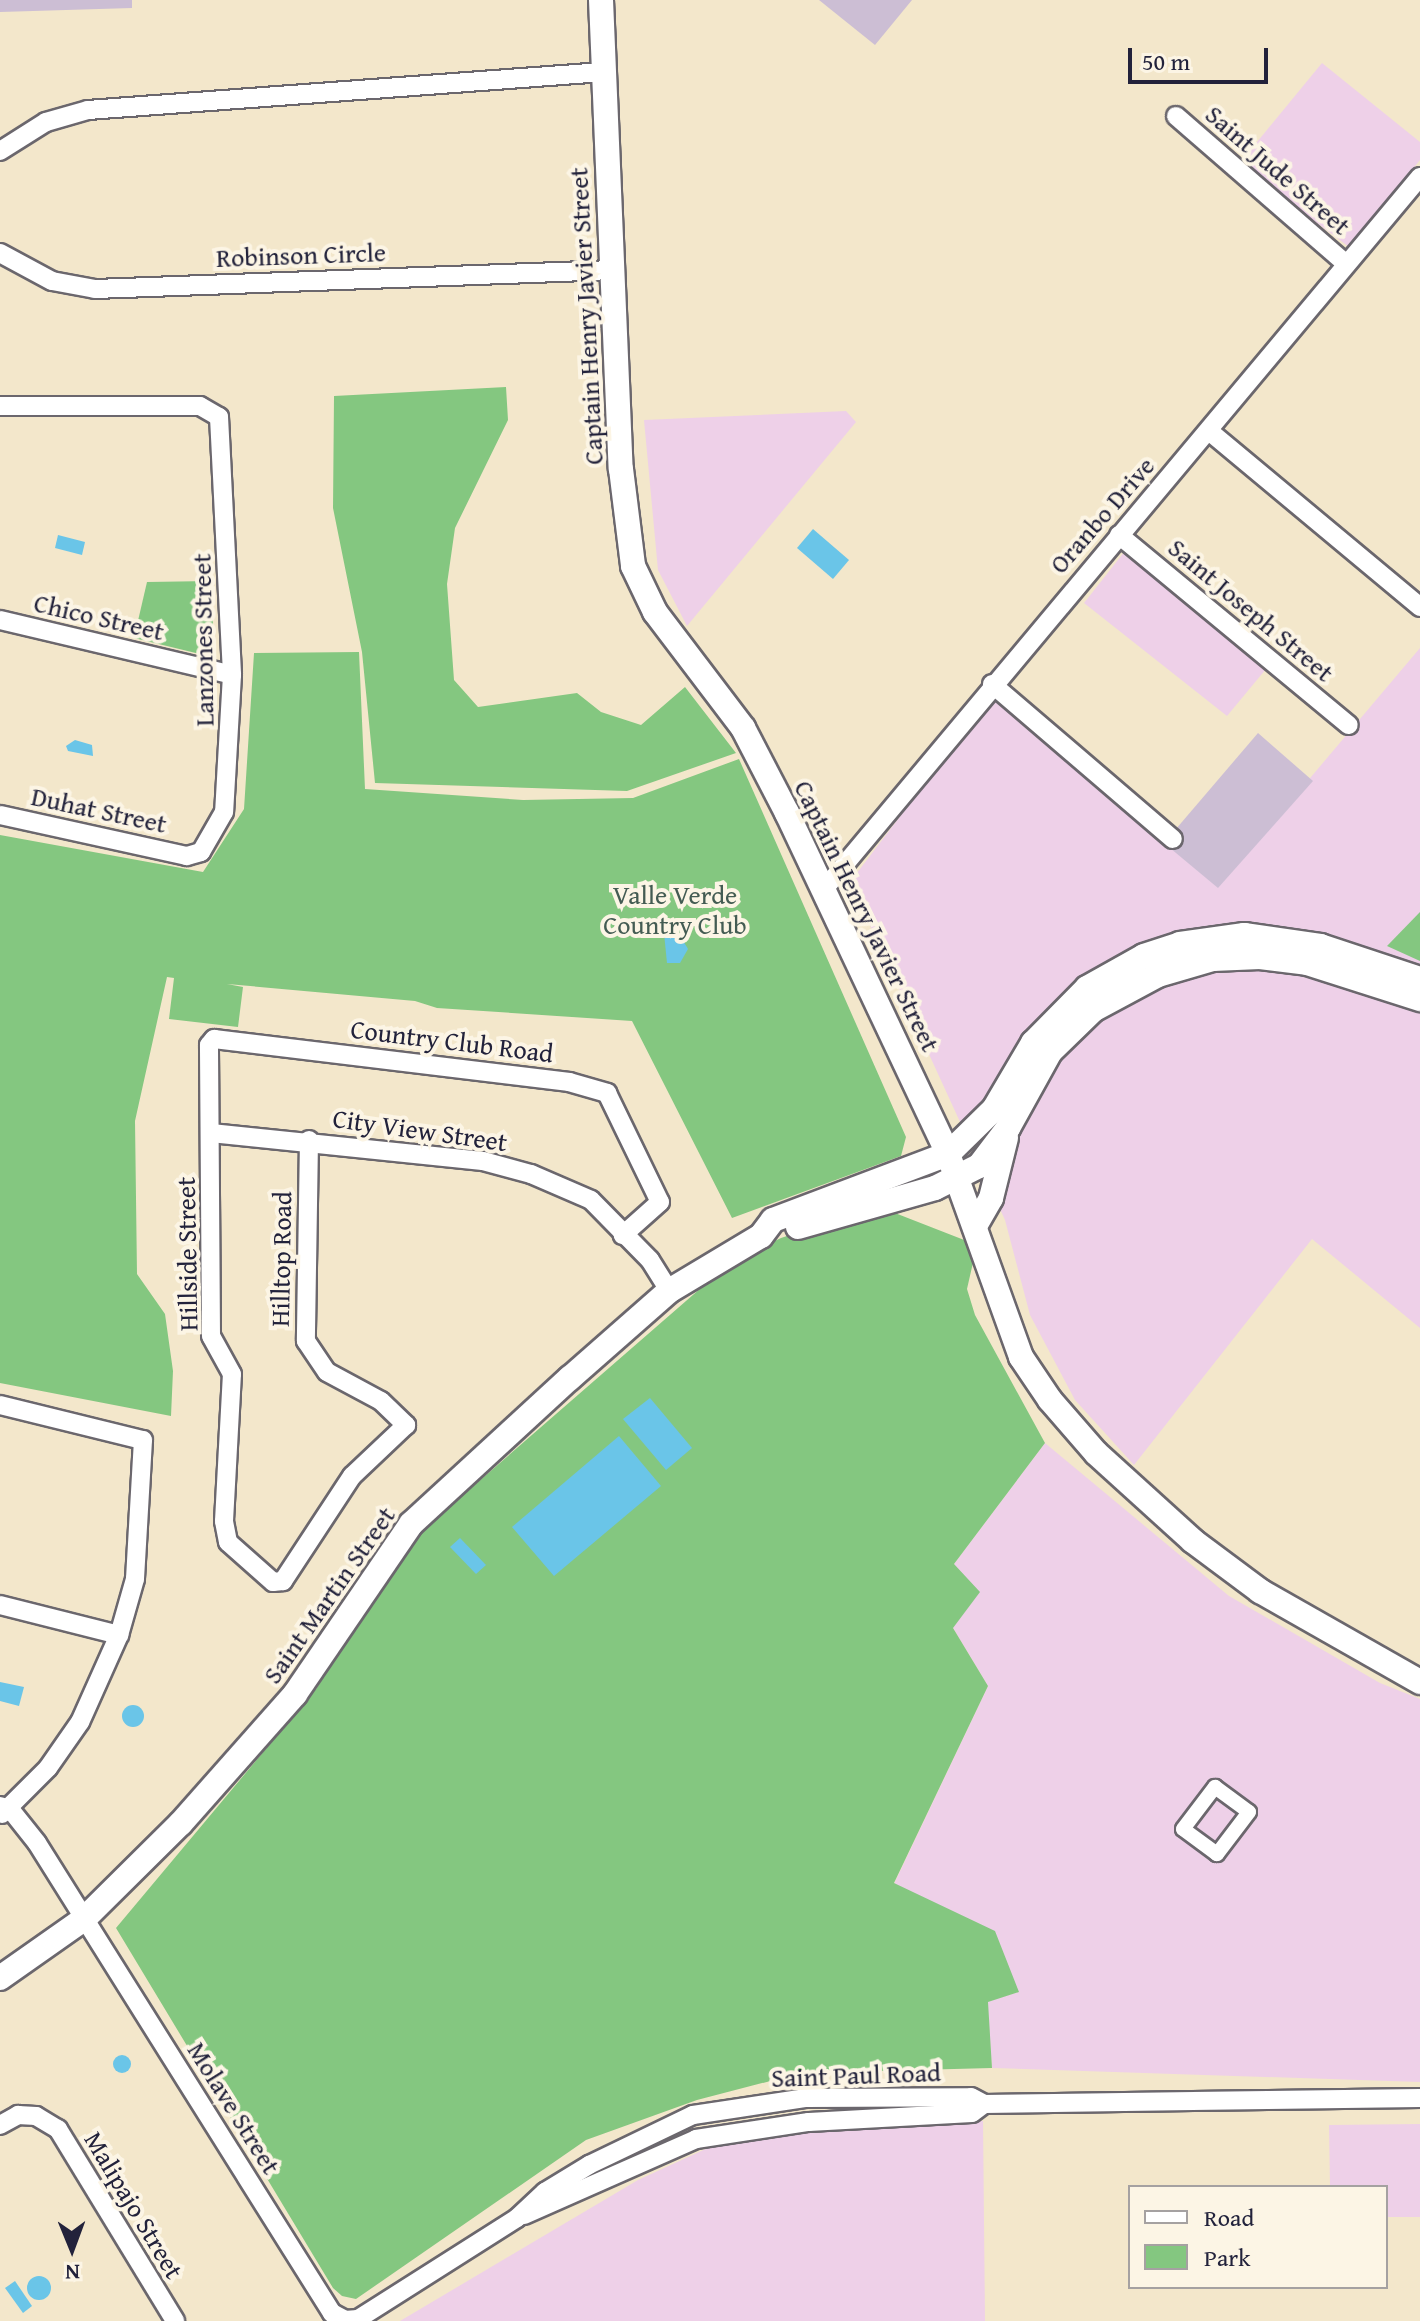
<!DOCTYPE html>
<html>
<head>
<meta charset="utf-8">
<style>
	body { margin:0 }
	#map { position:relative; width:1420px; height:2321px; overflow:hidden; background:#f3e7cb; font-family:"Gentium Book Plus",serif }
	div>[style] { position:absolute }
	.built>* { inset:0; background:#eed0e8 }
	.industrial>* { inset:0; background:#ccbed4 }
	.green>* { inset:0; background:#84c780 }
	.water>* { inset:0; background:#6ac5e8 }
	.round { border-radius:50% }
	.roads { filter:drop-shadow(2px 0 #6b676d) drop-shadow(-2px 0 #6b676d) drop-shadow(0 2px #6b676d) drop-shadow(0 -2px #6b676d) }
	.pedestrian>* { height:14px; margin:-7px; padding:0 7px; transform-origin:7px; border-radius:7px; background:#fff }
	.minor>* { height:18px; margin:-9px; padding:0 9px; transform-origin:9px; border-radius:9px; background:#fff }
	.tertiary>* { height:24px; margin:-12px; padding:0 12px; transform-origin:12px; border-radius:12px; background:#fff }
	span { translate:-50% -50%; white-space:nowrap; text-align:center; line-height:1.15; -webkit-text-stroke:8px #fcf5e5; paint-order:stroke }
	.street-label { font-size:26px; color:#22223b }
	.park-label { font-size:26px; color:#445c53 }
	.legend { position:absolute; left:1128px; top:2185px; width:260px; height:104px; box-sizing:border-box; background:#fcf5e5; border:2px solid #a5a1a1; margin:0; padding:10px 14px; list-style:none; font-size:24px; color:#22223b }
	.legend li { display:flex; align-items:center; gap:16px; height:40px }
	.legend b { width:40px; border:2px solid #a5a1a1 }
	.north { position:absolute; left:32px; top:2209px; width:80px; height:80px; -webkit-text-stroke:6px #fcf5e5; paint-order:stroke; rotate:179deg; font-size:22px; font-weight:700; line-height:32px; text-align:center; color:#22223b }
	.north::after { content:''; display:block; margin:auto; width:28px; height:36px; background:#22223b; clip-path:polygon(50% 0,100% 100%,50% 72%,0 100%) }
	.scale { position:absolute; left:1128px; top:48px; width:140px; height:36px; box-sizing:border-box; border:4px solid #22223b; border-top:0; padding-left:10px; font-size:24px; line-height:28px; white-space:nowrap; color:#22223b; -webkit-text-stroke:6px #fcf5e5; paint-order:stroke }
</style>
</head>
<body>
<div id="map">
	<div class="built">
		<i style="clip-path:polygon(1322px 63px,1420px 142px,1420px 160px,1349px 247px,1239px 164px)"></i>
		<i style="clip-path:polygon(846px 411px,856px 422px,687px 626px,658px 570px,644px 420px)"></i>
		<i style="clip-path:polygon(1125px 551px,1266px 669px,1227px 716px,1084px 603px)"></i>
		<i style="clip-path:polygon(1420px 648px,1420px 1328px,1312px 1239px,1134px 1465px,1075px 1400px,1030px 1315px,1005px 1220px,850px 882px,992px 696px,1218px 887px)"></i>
		<i style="clip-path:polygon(1045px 1443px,1229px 1596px,1380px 1683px,1420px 1699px,1420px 2082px,992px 2068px,987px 2002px,1018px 1992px,894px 1884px,988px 1686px,953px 1628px,954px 1564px)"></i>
		<i style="clip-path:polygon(983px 2121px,985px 2321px,400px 2321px,638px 2180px,710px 2147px,795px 2129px)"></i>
		<i style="clip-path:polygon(1420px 2124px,1420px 2217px,1386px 2217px,1386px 2187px,1330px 2187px,1329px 2125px)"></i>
	</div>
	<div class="industrial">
		<i style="clip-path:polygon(0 0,132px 0,132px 8px,0 12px)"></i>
		<i style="clip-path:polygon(819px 0,912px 0,875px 45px)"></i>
		<i style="clip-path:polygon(1258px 733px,1313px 781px,1218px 888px,1164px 843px)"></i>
	</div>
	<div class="green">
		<i style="clip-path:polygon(506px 387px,508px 420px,455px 528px,447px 584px,454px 680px,478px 707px,577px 693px,601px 712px,641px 725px,685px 687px,736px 753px,627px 791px,375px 783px,362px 652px,333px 508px,334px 396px)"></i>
		<i style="clip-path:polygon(211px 581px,214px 647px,204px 655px,134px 638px,147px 582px)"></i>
		<i style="clip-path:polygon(359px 652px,365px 789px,523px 800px,633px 798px,739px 759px,906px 1137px,901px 1156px,732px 1218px,632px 1021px,437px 1008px,415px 1001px,227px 984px,243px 987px,238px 1027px,169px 1019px,174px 978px,167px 977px,135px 1121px,137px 1274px,165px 1314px,173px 1371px,171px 1416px,0 1383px,0 835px,203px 872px,244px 809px,254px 653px)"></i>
		<i style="clip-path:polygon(1420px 912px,1420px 961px,1387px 946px)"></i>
		<i style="clip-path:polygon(877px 1206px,977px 1245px,967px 1289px,975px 1315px,1045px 1443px,954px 1564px,980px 1592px,953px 1628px,988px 1686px,894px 1883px,995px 1931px,1019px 1992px,988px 2002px,992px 2068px,801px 2073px,697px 2100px,586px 2140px,356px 2299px,342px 2296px,333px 2288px,116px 1928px,316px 1689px,409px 1542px,732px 1261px,781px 1238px)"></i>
	</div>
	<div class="water">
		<i style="clip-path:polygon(813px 529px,849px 560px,833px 579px,797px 548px)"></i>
		<i style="clip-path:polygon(58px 535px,85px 542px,82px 555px,55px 548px)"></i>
		<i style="clip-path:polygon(75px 740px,92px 745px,93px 756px,68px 751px,66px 746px)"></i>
		<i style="clip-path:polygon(678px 932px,688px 949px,680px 963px,667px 963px,664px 933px)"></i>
		<i style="clip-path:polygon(650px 1398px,692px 1448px,666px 1470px,623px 1419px)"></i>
		<i style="clip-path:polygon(619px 1436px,661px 1486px,554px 1576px,512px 1527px)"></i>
		<i style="clip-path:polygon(460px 1538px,486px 1565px,476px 1574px,450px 1547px)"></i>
		<i style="clip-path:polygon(0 1682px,24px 1687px,19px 1706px,0 1701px)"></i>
		<i class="round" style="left:122px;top:1705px;width:22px;height:22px"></i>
		<i class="round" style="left:113px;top:2055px;width:18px;height:18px"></i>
		<i class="round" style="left:27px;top:2276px;width:24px;height:24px"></i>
		<i style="clip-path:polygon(15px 2281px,32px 2306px,23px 2313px,5px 2288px)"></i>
	</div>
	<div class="roads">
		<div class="pedestrian">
			<i style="left:1215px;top:1787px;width:42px;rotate:36.3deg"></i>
			<i style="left:1249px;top:1812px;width:53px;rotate:127.3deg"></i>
			<i style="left:1217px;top:1854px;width:42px;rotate:-143.7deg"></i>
			<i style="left:1183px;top:1829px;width:53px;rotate:-52.7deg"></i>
		</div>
		<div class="minor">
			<i style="left:1176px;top:116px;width:225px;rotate:41deg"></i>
			<i style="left:0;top:151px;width:54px;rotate:-32.2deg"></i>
			<i style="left:46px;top:122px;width:44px;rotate:-15.9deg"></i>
			<i style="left:88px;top:110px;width:516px;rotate:-4.22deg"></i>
			<i style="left:0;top:253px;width:59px;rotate:28.3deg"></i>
			<i style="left:52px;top:281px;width:44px;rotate:10.5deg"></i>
			<i style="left:95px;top:289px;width:518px;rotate:-2.1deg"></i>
			<i style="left:0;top:406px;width:200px"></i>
			<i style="left:200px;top:406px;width:22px;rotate:30deg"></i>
			<i style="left:219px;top:417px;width:258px;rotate:87.1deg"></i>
			<i style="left:232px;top:675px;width:137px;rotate:93.3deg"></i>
			<i style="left:224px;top:812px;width:46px;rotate:119.9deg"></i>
			<i style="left:201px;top:852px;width:15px;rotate:164deg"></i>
			<i style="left:187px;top:856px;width:191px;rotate:-167.6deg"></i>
			<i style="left:1209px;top:431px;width:275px;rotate:39.8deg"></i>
			<i style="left:1119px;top:535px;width:298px;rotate:39.6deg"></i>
			<i style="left:0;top:620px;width:238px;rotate:13.3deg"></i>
			<i style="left:992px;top:684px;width:238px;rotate:40.6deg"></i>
			<i style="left:825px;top:888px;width:927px;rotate:-50.08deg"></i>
			<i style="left:211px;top:1133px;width:273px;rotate:5.9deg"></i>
			<i style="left:483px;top:1161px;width:50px;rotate:15.2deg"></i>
			<i style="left:531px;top:1174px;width:65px;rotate:23.4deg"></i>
			<i style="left:591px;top:1200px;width:84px;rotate:45.5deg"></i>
			<i style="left:650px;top:1260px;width:36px;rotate:58deg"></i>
			<i style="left:309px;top:1140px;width:201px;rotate:90.9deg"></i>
			<i style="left:306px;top:1341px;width:37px;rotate:56deg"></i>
			<i style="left:327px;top:1372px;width:61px;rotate:28.2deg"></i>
			<i style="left:381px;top:1401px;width:35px;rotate:44deg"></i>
			<i style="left:406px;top:1425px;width:74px;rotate:136.6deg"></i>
			<i style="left:352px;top:1476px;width:126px;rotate:123.3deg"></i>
			<i style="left:283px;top:1581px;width:10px;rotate:174deg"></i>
			<i style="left:273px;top:1582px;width:60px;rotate:-138.4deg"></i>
			<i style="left:228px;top:1542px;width:21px;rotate:-101deg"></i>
			<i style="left:224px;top:1521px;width:147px;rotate:-86.9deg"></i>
			<i style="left:232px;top:1374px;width:43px;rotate:-118.9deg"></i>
			<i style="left:211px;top:1336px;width:291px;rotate:-90.4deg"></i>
			<i style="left:209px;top:1045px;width:8px;rotate:-50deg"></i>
			<i style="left:214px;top:1039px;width:358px;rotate:6.9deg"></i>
			<i style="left:569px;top:1082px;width:40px;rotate:16deg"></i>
			<i style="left:607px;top:1093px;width:121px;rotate:64.1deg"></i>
			<i style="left:660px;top:1202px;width:50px;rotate:138.3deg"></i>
			<i style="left:0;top:1405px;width:147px;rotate:13.8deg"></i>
			<i style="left:143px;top:1440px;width:139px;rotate:93.3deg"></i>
			<i style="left:135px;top:1579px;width:58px;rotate:105.9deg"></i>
			<i style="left:119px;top:1635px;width:95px;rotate:114.1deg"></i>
			<i style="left:80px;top:1722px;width:56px;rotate:124.8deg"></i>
			<i style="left:48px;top:1768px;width:65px;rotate:135deg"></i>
			<i style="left:0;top:1605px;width:123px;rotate:14.1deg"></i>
			<i style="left:0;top:1806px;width:10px;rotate:17deg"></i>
			<i style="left:10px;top:1809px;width:43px;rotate:51.5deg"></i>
			<i style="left:37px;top:1843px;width:555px;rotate:57.89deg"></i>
			<i style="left:332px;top:2313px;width:15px;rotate:28deg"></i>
			<i style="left:345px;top:2320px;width:13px;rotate:-4deg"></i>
			<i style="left:358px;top:2319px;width:188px;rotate:-32.4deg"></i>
			<i style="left:517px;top:2218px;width:38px;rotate:-43deg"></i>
			<i style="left:545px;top:2192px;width:52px;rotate:-31.5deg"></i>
			<i style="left:589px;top:2165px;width:115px;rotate:-25.7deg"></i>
			<i style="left:693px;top:2115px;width:113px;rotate:-8.6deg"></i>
			<i style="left:805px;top:2098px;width:166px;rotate:-0.3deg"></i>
			<i style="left:971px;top:2097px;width:15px;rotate:28deg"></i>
			<i style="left:984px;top:2104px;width:436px;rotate:-0.8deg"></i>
			<i style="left:0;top:2125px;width:21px;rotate:-29deg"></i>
			<i style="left:18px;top:2115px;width:18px;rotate:3deg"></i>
			<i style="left:36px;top:2116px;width:26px;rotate:31deg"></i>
			<i style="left:58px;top:2129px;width:225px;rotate:58.6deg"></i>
			<i style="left:524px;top:2215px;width:188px;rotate:-23.8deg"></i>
			<i style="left:696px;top:2139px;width:114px;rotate:-8.6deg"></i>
			<i style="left:809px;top:2122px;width:163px;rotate:-3.2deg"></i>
			<i style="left:972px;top:2113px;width:15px;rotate:-37deg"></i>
		</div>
		<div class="tertiary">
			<i style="left:601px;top:0;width:469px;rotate:87.6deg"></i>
			<i style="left:621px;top:469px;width:98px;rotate:82.9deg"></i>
			<i style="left:633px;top:566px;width:51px;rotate:64.4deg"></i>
			<i style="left:655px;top:612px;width:146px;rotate:52.8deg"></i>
			<i style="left:743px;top:728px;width:96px;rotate:62.6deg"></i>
			<i style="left:787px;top:813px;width:377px;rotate:64.7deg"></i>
			<i style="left:948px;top:1154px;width:216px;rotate:70.2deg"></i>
			<i style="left:1021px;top:1357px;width:52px;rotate:56deg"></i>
			<i style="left:1050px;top:1400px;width:70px;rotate:49deg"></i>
			<i style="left:1096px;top:1453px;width:131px;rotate:42.2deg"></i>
			<i style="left:1193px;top:1541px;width:84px;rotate:36.7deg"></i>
			<i style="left:1260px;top:1591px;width:184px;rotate:29.6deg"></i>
			<i style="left:975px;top:1226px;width:32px;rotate:-60deg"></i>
			<i style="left:991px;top:1198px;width:62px;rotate:-76deg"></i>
			<i style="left:798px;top:1227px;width:142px;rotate:-15.9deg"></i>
			<i style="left:935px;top:1188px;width:49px;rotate:-26.6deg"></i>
			<i style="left:979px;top:1166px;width:48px;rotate:-52.7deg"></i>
			<i style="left:1008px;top:1128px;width:87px;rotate:-61.1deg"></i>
			<i style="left:1050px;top:1052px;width:60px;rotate:-44.3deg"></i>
			<i style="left:1093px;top:1010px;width:74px;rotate:-28.3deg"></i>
			<i style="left:1158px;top:975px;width:57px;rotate:-16.2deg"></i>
			<i style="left:1213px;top:959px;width:47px;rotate:-2.4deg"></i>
			<i style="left:1260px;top:957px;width:47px;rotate:7.3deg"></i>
			<i style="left:1307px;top:963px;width:119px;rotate:17.7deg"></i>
			<i style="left:0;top:1978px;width:103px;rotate:-35.1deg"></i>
			<i style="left:84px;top:1919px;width:136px;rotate:-44.7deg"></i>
			<i style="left:181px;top:1823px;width:172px;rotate:-48.5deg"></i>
			<i style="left:295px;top:1694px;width:206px;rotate:-55.7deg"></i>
			<i style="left:411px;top:1524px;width:216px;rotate:-42.6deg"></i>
			<i style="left:570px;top:1378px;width:132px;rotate:-41.3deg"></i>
			<i style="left:669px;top:1291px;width:107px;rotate:-30.9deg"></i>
			<i style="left:761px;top:1236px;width:20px;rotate:-53deg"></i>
			<i style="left:773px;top:1220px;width:187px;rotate:-20.7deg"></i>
			<i style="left:948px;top:1154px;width:64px;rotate:-44.4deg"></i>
			<i style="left:994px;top:1109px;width:77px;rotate:-59.4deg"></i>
			<i style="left:1033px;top:1043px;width:77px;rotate:-45.5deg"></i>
			<i style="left:1087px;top:988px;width:65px;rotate:-29.3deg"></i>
			<i style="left:1144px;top:956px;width:38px;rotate:-18deg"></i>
			<i style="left:1180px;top:944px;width:65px;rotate:-8deg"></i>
			<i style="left:1244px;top:935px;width:77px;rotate:8.2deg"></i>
			<i style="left:1320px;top:946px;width:105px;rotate:18.3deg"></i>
		</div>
	</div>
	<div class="street-label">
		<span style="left:1278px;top:170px;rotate:41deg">Saint Jude Street</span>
		<span style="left:301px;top:255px;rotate:-2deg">Robinson Circle</span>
		<span style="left:586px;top:316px;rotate:-93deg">Captain Henry Javier Street</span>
		<span style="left:1102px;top:515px;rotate:-49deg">Oranbo Drive</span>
		<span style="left:1251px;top:610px;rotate:40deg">Saint Joseph Street</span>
		<span style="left:99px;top:617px;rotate:13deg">Chico Street</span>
		<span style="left:203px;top:640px;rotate:-91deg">Lanzones Street</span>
		<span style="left:99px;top:810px;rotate:12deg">Duhat Street</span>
		<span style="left:867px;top:916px;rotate:64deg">Captain Henry Javier Street</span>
		<span style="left:452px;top:1041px;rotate:7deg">Country Club Road</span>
		<span style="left:420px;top:1130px;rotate:8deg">City View Street</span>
		<span style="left:187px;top:1254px;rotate:-91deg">Hillside Street</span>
		<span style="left:281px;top:1259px;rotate:-89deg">Hilltop Road</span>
		<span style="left:329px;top:1595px;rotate:-55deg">Saint Martin Street</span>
		<span style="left:856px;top:2075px;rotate:-2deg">Saint Paul Road</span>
		<span style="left:234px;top:2108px;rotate:58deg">Molave Street</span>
		<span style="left:134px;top:2205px;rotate:59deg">Malipajo Street</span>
	</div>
	<div class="park-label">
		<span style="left:675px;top:910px">Valle Verde<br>Country Club</span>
	</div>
	<ul class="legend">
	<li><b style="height:10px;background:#fff"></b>Road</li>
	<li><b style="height:22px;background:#84c780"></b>Park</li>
	</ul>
	<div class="north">N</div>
	<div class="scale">50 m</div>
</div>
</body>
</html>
